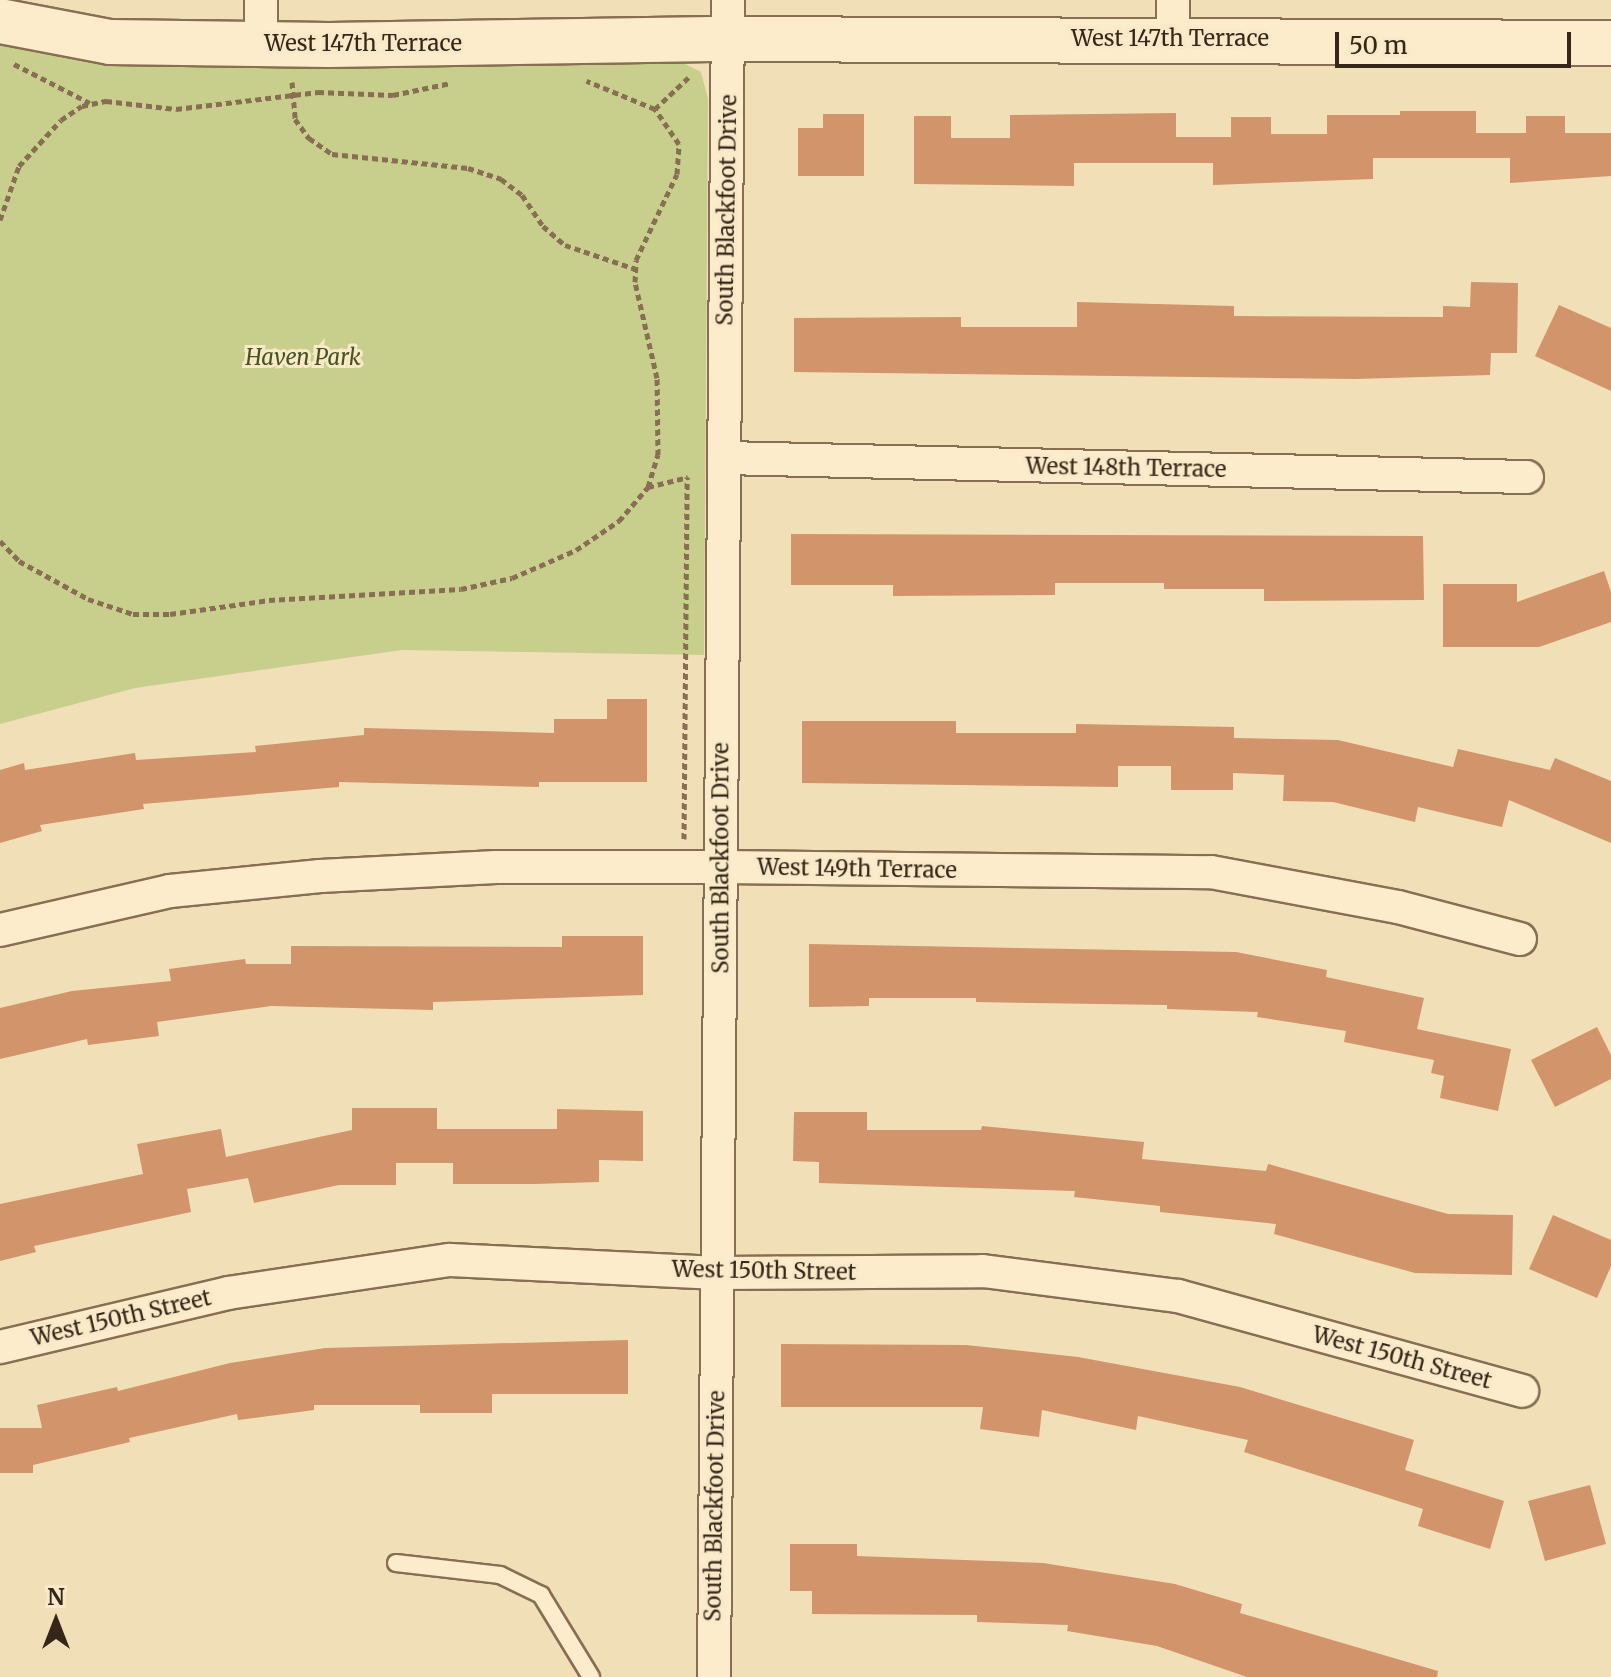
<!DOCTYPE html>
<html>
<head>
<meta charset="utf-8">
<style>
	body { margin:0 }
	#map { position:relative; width:1611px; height:1677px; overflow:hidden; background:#f1dfb8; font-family:Merriweather,serif }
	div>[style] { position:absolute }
	.green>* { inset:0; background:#c8cf8c }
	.building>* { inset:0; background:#d2946b }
	.path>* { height:5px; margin-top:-2.5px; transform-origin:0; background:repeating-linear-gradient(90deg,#886e52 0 6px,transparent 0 10px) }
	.roads { filter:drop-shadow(2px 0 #886e52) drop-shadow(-2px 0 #886e52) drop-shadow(0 2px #886e52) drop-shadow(0 -2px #886e52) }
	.lane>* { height:16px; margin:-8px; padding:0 8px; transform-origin:8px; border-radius:8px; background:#fceccb }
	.street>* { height:32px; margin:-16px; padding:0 16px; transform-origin:16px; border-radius:16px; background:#fceccb }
	.secondary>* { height:44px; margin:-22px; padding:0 22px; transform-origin:22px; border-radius:22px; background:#fceccb }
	span { translate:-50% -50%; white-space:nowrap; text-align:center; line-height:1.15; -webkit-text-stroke:6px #f8e9c8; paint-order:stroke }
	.street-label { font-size:22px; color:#352619 }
	.park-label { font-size:22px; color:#46531e; font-style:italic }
	.north { position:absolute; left:16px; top:1581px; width:80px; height:80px; -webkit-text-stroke:6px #f8e9c8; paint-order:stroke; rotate:0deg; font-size:22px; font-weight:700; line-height:32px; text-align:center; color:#352619 }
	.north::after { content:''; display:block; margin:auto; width:28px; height:36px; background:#352619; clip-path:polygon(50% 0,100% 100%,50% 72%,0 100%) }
	.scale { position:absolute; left:1335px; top:32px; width:236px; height:36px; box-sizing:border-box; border:4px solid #352619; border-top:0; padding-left:10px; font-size:24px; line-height:28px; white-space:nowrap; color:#352619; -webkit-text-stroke:6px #f8e9c8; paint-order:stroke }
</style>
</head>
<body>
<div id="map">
	<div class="green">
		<i style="clip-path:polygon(0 39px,675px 59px,701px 72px,708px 99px,704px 655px,402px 650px,135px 688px,0 724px)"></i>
	</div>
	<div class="building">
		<i style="clip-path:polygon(1400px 111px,1476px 111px,1476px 133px,1526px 133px,1526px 116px,1565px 116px,1565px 133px,1611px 133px,1611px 176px,1510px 183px,1510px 158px,1373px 158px,1373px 179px,1213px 185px,1213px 163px,1074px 163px,1074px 186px,914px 184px,914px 116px,951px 116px,951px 138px,1010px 138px,1010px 115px,1176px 113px,1176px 137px,1231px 137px,1231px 117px,1271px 117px,1271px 134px,1327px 134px,1327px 115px,1400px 115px)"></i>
		<i style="clip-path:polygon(823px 114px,864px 114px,864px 176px,798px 176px,798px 128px,823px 128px)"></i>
		<i style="clip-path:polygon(1471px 282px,1518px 283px,1517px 353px,1491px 353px,1490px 375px,1355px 379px,794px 372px,794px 318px,961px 317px,961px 327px,1077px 327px,1077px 302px,1234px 306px,1234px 316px,1443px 317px,1443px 306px,1470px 307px)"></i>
		<i style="clip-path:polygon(1559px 305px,1611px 328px,1611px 391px,1535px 356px)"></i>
		<i style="clip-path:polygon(791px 534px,1423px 536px,1424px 600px,1264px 601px,1264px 589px,1164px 589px,1164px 583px,1055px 583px,1055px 595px,893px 596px,893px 585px,791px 585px)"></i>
		<i style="clip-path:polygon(1604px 571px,1611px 592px,1611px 622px,1539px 647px,1443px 647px,1443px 584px,1517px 584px,1517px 602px)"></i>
		<i style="clip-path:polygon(607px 699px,647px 699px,647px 782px,539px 782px,539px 787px,339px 782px,339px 787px,143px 804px,144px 809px,40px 825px,42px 831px,0 843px,0 770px,24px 763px,25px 770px,135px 753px,136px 760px,256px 752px,255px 746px,364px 735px,364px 728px,554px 733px,554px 719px,607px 719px)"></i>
		<i style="clip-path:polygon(802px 721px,956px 721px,956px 733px,1076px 733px,1076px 724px,1234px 727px,1234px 738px,1338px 740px,1453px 767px,1458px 749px,1550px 770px,1555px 758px,1611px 781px,1611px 843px,1509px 800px,1502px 827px,1418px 807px,1415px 822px,1333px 802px,1283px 801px,1284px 775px,1233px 773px,1233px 790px,1171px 790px,1171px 766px,1118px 766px,1118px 787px,802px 783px)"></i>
		<i style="clip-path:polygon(562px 936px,643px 936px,643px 995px,433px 1002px,433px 1010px,271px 1006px,157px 1022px,159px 1036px,88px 1045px,87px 1039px,0 1059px,0 1008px,72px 991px,171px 981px,169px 969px,245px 959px,246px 964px,291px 964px,291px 946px,562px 947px)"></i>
		<i style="clip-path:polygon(809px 944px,1236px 952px,1327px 970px,1326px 977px,1424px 998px,1417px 1029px,1511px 1049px,1498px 1111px,1440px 1098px,1444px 1076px,1431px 1073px,1434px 1060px,1344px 1042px,1346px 1031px,1257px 1017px,1258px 1012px,1167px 1009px,1167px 1005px,976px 1002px,976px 998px,869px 998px,869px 1006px,809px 1007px)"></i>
		<i style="clip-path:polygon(1597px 1027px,1611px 1055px,1611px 1079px,1555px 1107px,1531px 1060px)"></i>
		<i style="clip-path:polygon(352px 1108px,437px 1108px,437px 1129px,557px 1129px,557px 1109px,643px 1111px,643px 1161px,599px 1160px,599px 1182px,534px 1184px,453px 1184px,453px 1163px,396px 1163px,396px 1185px,339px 1185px,254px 1203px,248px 1178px,187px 1189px,191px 1212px,34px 1246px,36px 1252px,0 1261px,0 1204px,143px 1174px,137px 1144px,221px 1129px,226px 1157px,352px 1130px)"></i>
		<i style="clip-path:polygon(794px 1112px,867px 1112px,867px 1130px,981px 1130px,982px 1126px,1144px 1142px,1142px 1159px,1266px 1171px,1268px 1164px,1448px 1214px,1513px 1215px,1512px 1275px,1415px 1273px,1274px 1234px,1276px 1224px,1160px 1212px,1160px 1206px,1074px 1197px,1075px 1191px,819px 1183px,819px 1162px,793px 1161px)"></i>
		<i style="clip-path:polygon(1553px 1215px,1611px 1240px,1611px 1266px,1597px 1298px,1529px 1269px)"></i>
		<i style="clip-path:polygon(628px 1340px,628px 1394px,492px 1394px,492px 1413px,420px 1413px,420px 1405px,314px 1405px,314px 1410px,238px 1420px,237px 1414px,129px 1438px,130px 1442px,33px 1465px,33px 1473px,0 1473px,0 1428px,42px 1428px,37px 1405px,117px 1387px,118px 1391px,230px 1363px,325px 1348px)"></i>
		<i style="clip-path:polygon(781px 1344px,966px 1345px,1078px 1357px,1240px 1387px,1414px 1440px,1405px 1470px,1504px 1501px,1490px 1549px,1418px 1526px,1423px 1509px,1244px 1452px,1248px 1440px,1138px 1416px,1136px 1430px,1042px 1410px,1039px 1437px,980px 1429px,983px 1407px,781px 1407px)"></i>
		<i style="clip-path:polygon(1590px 1485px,1606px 1544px,1545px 1561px,1528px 1501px)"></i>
		<i style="clip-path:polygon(790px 1544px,857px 1544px,857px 1556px,1043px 1563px,1175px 1584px,1242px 1604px,1240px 1613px,1438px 1671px,1437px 1677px,1247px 1677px,1157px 1646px,1067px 1631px,1068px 1625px,977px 1622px,977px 1615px,812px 1614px,812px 1591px,790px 1591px)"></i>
	</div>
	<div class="path">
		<i style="left:14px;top:64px;width:85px;rotate:27.2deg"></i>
		<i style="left:292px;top:82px;width:37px;rotate:85deg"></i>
		<i style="left:295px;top:119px;width:24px;rotate:54deg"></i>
		<i style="left:309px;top:138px;width:28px;rotate:35deg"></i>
		<i style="left:332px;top:154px;width:137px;rotate:5.9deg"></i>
		<i style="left:468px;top:168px;width:35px;rotate:18deg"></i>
		<i style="left:501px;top:179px;width:26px;rotate:37deg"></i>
		<i style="left:522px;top:195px;width:37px;rotate:56deg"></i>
		<i style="left:543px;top:226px;width:29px;rotate:41deg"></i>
		<i style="left:565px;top:245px;width:75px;rotate:18.7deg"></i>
		<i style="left:655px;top:109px;width:47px;rotate:-43.3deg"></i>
		<i style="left:0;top:220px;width:57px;rotate:-70.6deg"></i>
		<i style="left:19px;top:166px;width:62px;rotate:-47.6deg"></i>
		<i style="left:61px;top:120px;width:25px;rotate:-34deg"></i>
		<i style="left:82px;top:106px;width:25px;rotate:-12deg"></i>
		<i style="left:106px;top:101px;width:70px;rotate:6.5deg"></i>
		<i style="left:176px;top:109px;width:143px;rotate:-6.8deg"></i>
		<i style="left:318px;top:92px;width:75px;rotate:2.3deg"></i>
		<i style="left:393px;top:95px;width:59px;rotate:-11.7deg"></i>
		<i style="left:648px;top:487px;width:41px;rotate:-14deg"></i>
		<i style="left:0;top:541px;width:28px;rotate:46deg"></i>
		<i style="left:19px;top:561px;width:79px;rotate:28.8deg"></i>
		<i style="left:88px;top:599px;width:47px;rotate:18.4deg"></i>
		<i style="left:133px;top:614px;width:37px"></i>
		<i style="left:170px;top:614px;width:100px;rotate:-8deg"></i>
		<i style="left:269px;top:600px;width:192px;rotate:-3.3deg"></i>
		<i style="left:461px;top:589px;width:52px;rotate:-12.2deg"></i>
		<i style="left:512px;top:578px;width:70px;rotate:-23.6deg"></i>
		<i style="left:576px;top:550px;width:52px;rotate:-34deg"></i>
		<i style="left:619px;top:521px;width:45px;rotate:-49.5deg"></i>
		<i style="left:648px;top:487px;width:34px;rotate:-73deg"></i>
		<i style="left:658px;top:455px;width:77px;rotate:-90.7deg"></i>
		<i style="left:657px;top:378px;width:98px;rotate:-102.9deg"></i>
		<i style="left:635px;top:282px;width:22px;rotate:-87deg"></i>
		<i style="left:636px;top:260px;width:95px;rotate:-64.5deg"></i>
		<i style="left:677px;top:174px;width:30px;rotate:-86deg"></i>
		<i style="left:679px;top:144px;width:42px;rotate:-124.4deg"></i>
		<i style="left:655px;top:109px;width:74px;rotate:-157.6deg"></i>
		<i style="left:684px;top:839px;width:362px;rotate:-89.5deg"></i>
	</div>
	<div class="roads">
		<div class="lane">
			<i style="left:396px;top:1563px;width:105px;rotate:6.6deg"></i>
			<i style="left:500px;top:1575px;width:46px;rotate:26deg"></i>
			<i style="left:541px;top:1595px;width:96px;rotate:58.6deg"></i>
		</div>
		<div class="street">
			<i style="left:261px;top:0;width:44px;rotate:90deg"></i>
			<i style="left:1173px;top:39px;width:39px;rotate:-90deg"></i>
			<i style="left:725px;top:458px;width:802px;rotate:1.36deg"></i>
			<i style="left:0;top:930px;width:174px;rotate:-12.9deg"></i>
			<i style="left:170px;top:891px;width:151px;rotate:-5.7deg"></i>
			<i style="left:320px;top:876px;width:176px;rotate:-2.9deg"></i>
			<i style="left:496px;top:867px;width:225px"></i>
			<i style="left:721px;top:867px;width:490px;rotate:0.6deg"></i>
			<i style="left:1211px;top:872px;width:190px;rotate:10.6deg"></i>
			<i style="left:1398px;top:907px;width:126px;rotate:14.7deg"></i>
			<i style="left:0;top:1347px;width:234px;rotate:-13.3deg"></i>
			<i style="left:228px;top:1293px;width:224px;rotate:-8.5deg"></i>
			<i style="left:450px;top:1260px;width:268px;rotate:2.8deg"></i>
			<i style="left:718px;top:1273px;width:265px;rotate:-0.4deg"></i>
			<i style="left:983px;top:1271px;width:197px;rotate:7.3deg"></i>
			<i style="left:1178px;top:1296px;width:357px;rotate:15.4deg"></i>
			<i style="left:714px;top:1677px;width:1677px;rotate:-89.52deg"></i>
		</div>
		<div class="secondary">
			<i style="left:0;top:21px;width:112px;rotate:10.8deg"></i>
			<i style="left:110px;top:42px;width:219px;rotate:0.8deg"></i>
			<i style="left:329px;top:45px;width:400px;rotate:-0.9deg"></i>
			<i style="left:729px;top:39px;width:882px;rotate:0.26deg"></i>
		</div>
	</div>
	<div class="street-label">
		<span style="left:1170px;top:39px">West 147th Terrace</span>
		<span style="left:363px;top:44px">West 147th Terrace</span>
		<span style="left:727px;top:210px;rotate:-89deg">South Blackfoot Drive</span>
		<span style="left:1126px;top:468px;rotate:1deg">West 148th Terrace</span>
		<span style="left:721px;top:858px;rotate:-90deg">South Blackfoot Drive</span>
		<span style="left:857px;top:869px;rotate:1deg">West 149th Terrace</span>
		<span style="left:764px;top:1271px;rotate:1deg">West 150th Street</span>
		<span style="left:121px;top:1318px;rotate:-13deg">West 150th Street</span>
		<span style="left:1402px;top:1358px;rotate:15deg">West 150th Street</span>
		<span style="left:715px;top:1506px;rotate:-89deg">South Blackfoot Drive</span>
	</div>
	<div class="park-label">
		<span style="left:303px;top:358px">Haven Park</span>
	</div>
	<div class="north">N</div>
	<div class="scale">50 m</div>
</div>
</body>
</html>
